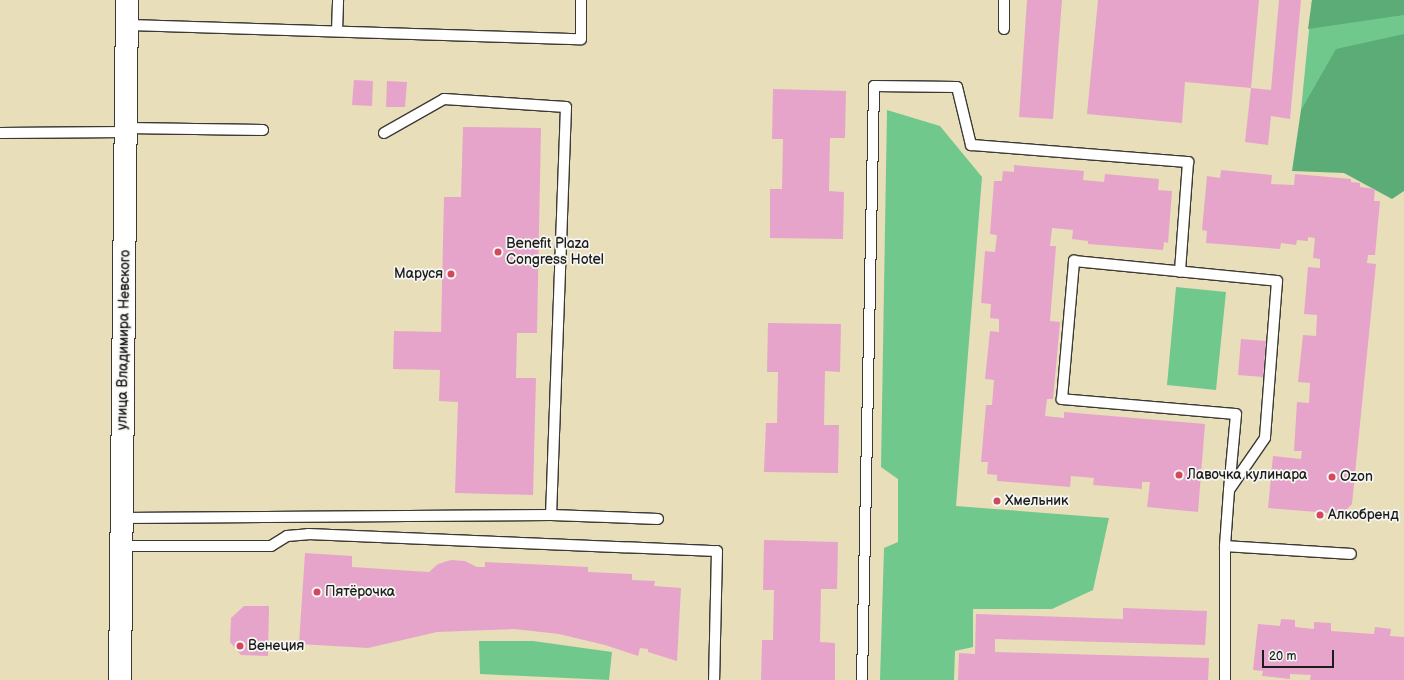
<!DOCTYPE html>
<html>
<head>
<meta charset="utf-8">
<style>
	body { margin:0 }
	#map { position:relative; width:1404px; height:680px; overflow:hidden; background:#e8deba; font-family:"Balsamiq Sans",sans-serif }
	div>[style] { position:absolute }
	.green>* { inset:0; background:#71c88d }
	.forest>* { inset:0; background:#5cac78 }
	.building>* { inset:0; background:#e6a4cb }
	.roads { filter:drop-shadow(1px 0 #3b3934) drop-shadow(-1px 0 #3b3934) drop-shadow(0 1px #3b3934) drop-shadow(0 -1px #3b3934) }
	.service>* { height:10px; margin:-5px; padding:0 5px; transform-origin:5px; border-radius:5px; background:#fff }
	.tertiary>* { height:22px; margin:-11px; padding:0 11px; transform-origin:11px; border-radius:11px; background:#fff }
	.dots>* { width:11px; height:11px; translate:-50% -50%; box-sizing:border-box; border:2px solid #f6f6f2; border-radius:50% }
	span { translate:-50% -50%; white-space:nowrap; text-align:center; line-height:1.15; -webkit-text-stroke:3.5px #f6f6f2; paint-order:stroke }
	.poi-label { font-size:14px; color:#1c1c1c }
	.left { translate:0 -50%; text-align:left }
	.right { translate:-100% -50%; text-align:right }
	.street-label { font-size:14px; color:#1c1c1c }
	.scale { position:absolute; left:1262px; top:650px; width:72px; height:18px; box-sizing:border-box; border:2px solid #1c1c1c; border-top:0; padding-left:5px; font-size:12px; line-height:14px; white-space:nowrap; color:#1c1c1c; -webkit-text-stroke:3px #f6f6f2; paint-order:stroke }
</style>
</head>
<body>
<div id="map">
	<div class="green">
		<i style="clip-path:polygon(1312px 0,1404px 0,1404px 166px,1301px 110px)"></i>
		<i style="clip-path:polygon(887px 110px,940px 126px,982px 177px,956px 506px,1109px 518px,1093px 590px,1052px 609px,973px 609px,973px 647px,955px 651px,954px 680px,880px 680px,884px 548px,898px 542px,898px 479px,881px 467px)"></i>
		<i style="clip-path:polygon(1176px 287px,1226px 292px,1216px 390px,1167px 385px)"></i>
		<i style="clip-path:polygon(479px 641px,533px 641px,612px 652px,609px 680px,480px 674px)"></i>
	</div>
	<div class="forest">
		<i style="clip-path:polygon(1312px 0,1404px 0,1404px 15px,1308px 29px)"></i>
		<i style="clip-path:polygon(1404px 34px,1404px 191px,1392px 199px,1344px 173px,1292px 171px,1301px 110px,1336px 49px)"></i>
	</div>
	<div class="building">
		<i style="clip-path:polygon(1027px 0,1062px 0,1053px 119px,1019px 117px)"></i>
		<i style="clip-path:polygon(1098px 0,1259px 0,1251px 88px,1185px 82px,1182px 123px,1087px 114px)"></i>
		<i style="clip-path:polygon(1279px 0,1301px 0,1290px 119px,1271px 116px,1268px 145px,1245px 142px,1251px 88px,1271px 90px)"></i>
		<i style="clip-path:polygon(354px 80px,373px 81px,372px 106px,352px 105px)"></i>
		<i style="clip-path:polygon(387px 81px,407px 82px,405px 107px,386px 107px)"></i>
		<i style="clip-path:polygon(773px 89px,846px 91px,845px 138px,830px 138px,829px 191px,844px 192px,843px 239px,770px 238px,770px 189px,782px 189px,783px 139px,772px 139px)"></i>
		<i style="clip-path:polygon(463px 127px,541px 128px,537px 333px,517px 333px,516px 378px,536px 378px,533px 495px,455px 493px,458px 402px,439px 401px,440px 370px,393px 369px,394px 331px,441px 332px,444px 197px,461px 197px)"></i>
		<i style="clip-path:polygon(1014px 165px,1084px 171px,1083px 180px,1104px 182px,1105px 174px,1159px 179px,1158px 190px,1172px 191px,1168px 243px,1164px 242px,1163px 250px,1088px 244px,1088px 241px,1072px 239px,1073px 230px,1052px 228px,1050px 246px,1056px 246px,1050px 321px,1060px 322px,1053px 399px,1047px 399px,1045px 416px,1064px 418px,1064px 412px,1205px 424px,1198px 512px,1147px 507px,1150px 482px,1142px 482px,1142px 489px,1093px 485px,1094px 478px,1071px 476px,1070px 487px,997px 481px,997px 475px,987px 474px,988px 462px,981px 462px,986px 405px,992px 405px,994px 380px,985px 379px,990px 331px,999px 332px,999px 319px,990px 318px,991px 304px,981px 303px,985px 251px,995px 252px,997px 235px,990px 234px,994px 181px,1002px 181px,1003px 171px,1014px 172px)"></i>
		<i style="clip-path:polygon(1221px 170px,1272px 175px,1271px 184px,1294px 185px,1295px 174px,1351px 179px,1351px 182px,1360px 183px,1360px 187px,1375px 189px,1374px 201px,1380px 201px,1375px 255px,1368px 255px,1367px 263px,1376px 264px,1352px 504px,1342px 514px,1268px 508px,1273px 456px,1301px 459px,1302px 451px,1294px 451px,1297px 402px,1309px 403px,1310px 383px,1298px 382px,1303px 335px,1316px 336px,1317px 315px,1304px 314px,1308px 267px,1320px 268px,1320px 259px,1313px 258px,1315px 238px,1308px 237px,1308px 241px,1297px 240px,1296px 245px,1281px 243px,1280px 249px,1206px 243px,1207px 231px,1202px 230px,1207px 176px,1220px 178px)"></i>
		<i style="clip-path:polygon(768px 323px,841px 324px,840px 372px,825px 371px,824px 425px,839px 425px,838px 473px,764px 472px,766px 423px,777px 423px,778px 372px,767px 372px)"></i>
		<i style="clip-path:polygon(1241px 339px,1266px 341px,1263px 377px,1238px 375px)"></i>
		<i style="clip-path:polygon(764px 540px,838px 542px,837px 589px,821px 589px,820px 642px,835px 643px,835px 680px,761px 680px,762px 640px,773px 640px,774px 590px,763px 590px)"></i>
		<i style="clip-path:polygon(305px 553px,352px 556px,352px 567px,429px 572px,438px 564px,451px 560px,465px 561px,477px 567px,485px 567px,485px 562px,588px 567px,588px 572px,632px 574px,632px 580px,655px 581px,654px 586px,681px 588px,677px 661px,648px 652px,648px 649px,640px 648px,638px 656px,605px 645px,559px 634px,514px 629px,437px 632px,368px 648px,299px 644px)"></i>
		<i style="clip-path:polygon(244px 606px,269px 606px,268px 656px,241px 655px,230px 642px,231px 618px)"></i>
		<i style="clip-path:polygon(1123px 608px,1207px 611px,1205px 645px,995px 639px,995px 652px,1209px 658px,1208px 680px,958px 680px,959px 653px,975px 654px,976px 614px,1123px 619px)"></i>
		<i style="clip-path:polygon(1281px 619px,1295px 620px,1295px 627px,1314px 629px,1314px 622px,1331px 623px,1331px 631px,1374px 634px,1375px 627px,1391px 629px,1390px 636px,1404px 637px,1404px 680px,1310px 680px,1311px 675px,1290px 674px,1290px 679px,1262px 676px,1263px 671px,1253px 670px,1258px 624px,1280px 626px)"></i>
	</div>
	<div class="roads">
		<div class="service">
			<i style="left:127px;top:25px;width:454px;rotate:1.8deg"></i>
			<i style="left:581px;top:39px;width:39px;rotate:-90deg"></i>
			<i style="left:1004px;top:29px;width:29px;rotate:-90deg"></i>
			<i style="left:337px;top:31px;width:31px;rotate:-88deg"></i>
			<i style="left:126px;top:128px;width:137px;rotate:0.8deg"></i>
			<i style="left:0;top:133px;width:127px;rotate:-0.5deg"></i>
			<i style="left:384px;top:133px;width:69px;rotate:-29.5deg"></i>
			<i style="left:444px;top:99px;width:122px;rotate:3.8deg"></i>
			<i style="left:566px;top:107px;width:408px;rotate:92.1deg"></i>
			<i style="left:1074px;top:261px;width:204px;rotate:5.6deg"></i>
			<i style="left:1277px;top:281px;width:157px;rotate:94.4deg"></i>
			<i style="left:1265px;top:438px;width:63px;rotate:124.7deg"></i>
			<i style="left:1229px;top:490px;width:76px;rotate:-84.7deg"></i>
			<i style="left:1236px;top:414px;width:175px;rotate:-175.1deg"></i>
			<i style="left:1062px;top:399px;width:139px;rotate:-85deg"></i>
			<i style="left:122px;top:518px;width:429px;rotate:-0.4deg"></i>
			<i style="left:551px;top:515px;width:107px;rotate:2.1deg"></i>
			<i style="left:121px;top:546px;width:150px"></i>
			<i style="left:271px;top:546px;width:19px;rotate:-32deg"></i>
			<i style="left:287px;top:536px;width:21px;rotate:-5deg"></i>
			<i style="left:308px;top:534px;width:409px;rotate:2.4deg"></i>
			<i style="left:717px;top:551px;width:129px;rotate:91.3deg"></i>
			<i style="left:1225px;top:546px;width:56px;rotate:-85.9deg"></i>
			<i style="left:862px;top:680px;width:594px;rotate:-88.84deg"></i>
			<i style="left:874px;top:86px;width:83px;rotate:0.7deg"></i>
			<i style="left:957px;top:87px;width:60px;rotate:76.4deg"></i>
			<i style="left:971px;top:145px;width:218px;rotate:4.5deg"></i>
			<i style="left:1188px;top:162px;width:110px;rotate:94.2deg"></i>
			<i style="left:1225px;top:680px;width:134px;rotate:-90deg"></i>
			<i style="left:1225px;top:546px;width:126px;rotate:3.6deg"></i>
		</div>
		<div class="tertiary">
			<i style="left:120px;top:680px;width:680px;rotate:-89.41deg"></i>
		</div>
	</div>
	<div class="dots">
		<i style="left:498px;top:252px;background:#d1495b"></i>
		<i style="left:451px;top:274px;background:#d1495b"></i>
		<i style="left:1179px;top:475px;background:#d1495b"></i>
		<i style="left:1332px;top:477px;background:#d1495b"></i>
		<i style="left:997px;top:501px;background:#d1495b"></i>
		<i style="left:1320px;top:515px;background:#d1495b"></i>
		<i style="left:317px;top:592px;background:#d1495b"></i>
		<i style="left:240px;top:646px;background:#d1495b"></i>
	</div>
	<div class="poi-label">
		<span class="left" style="left:506px;top:252px">Benefit Plaza<br>Congress Hotel</span>
		<span class="right" style="left:443px;top:274px">Маруся</span>
		<span class="left" style="left:1187px;top:475px">Лавочка кулинара</span>
		<span class="left" style="left:1340px;top:477px">Ozon</span>
		<span class="left" style="left:1005px;top:501px">Хмельник</span>
		<span class="left" style="left:1328px;top:515px">Алкобренд</span>
		<span class="left" style="left:325px;top:592px">Пятёрочка</span>
		<span class="left" style="left:248px;top:646px">Венеция</span>
	</div>
	<div class="street-label">
		<span style="left:124px;top:340px;rotate:-89deg">улица Владимира Невского</span>
	</div>
	<div class="scale">20 m</div>
</div>
</body>
</html>
